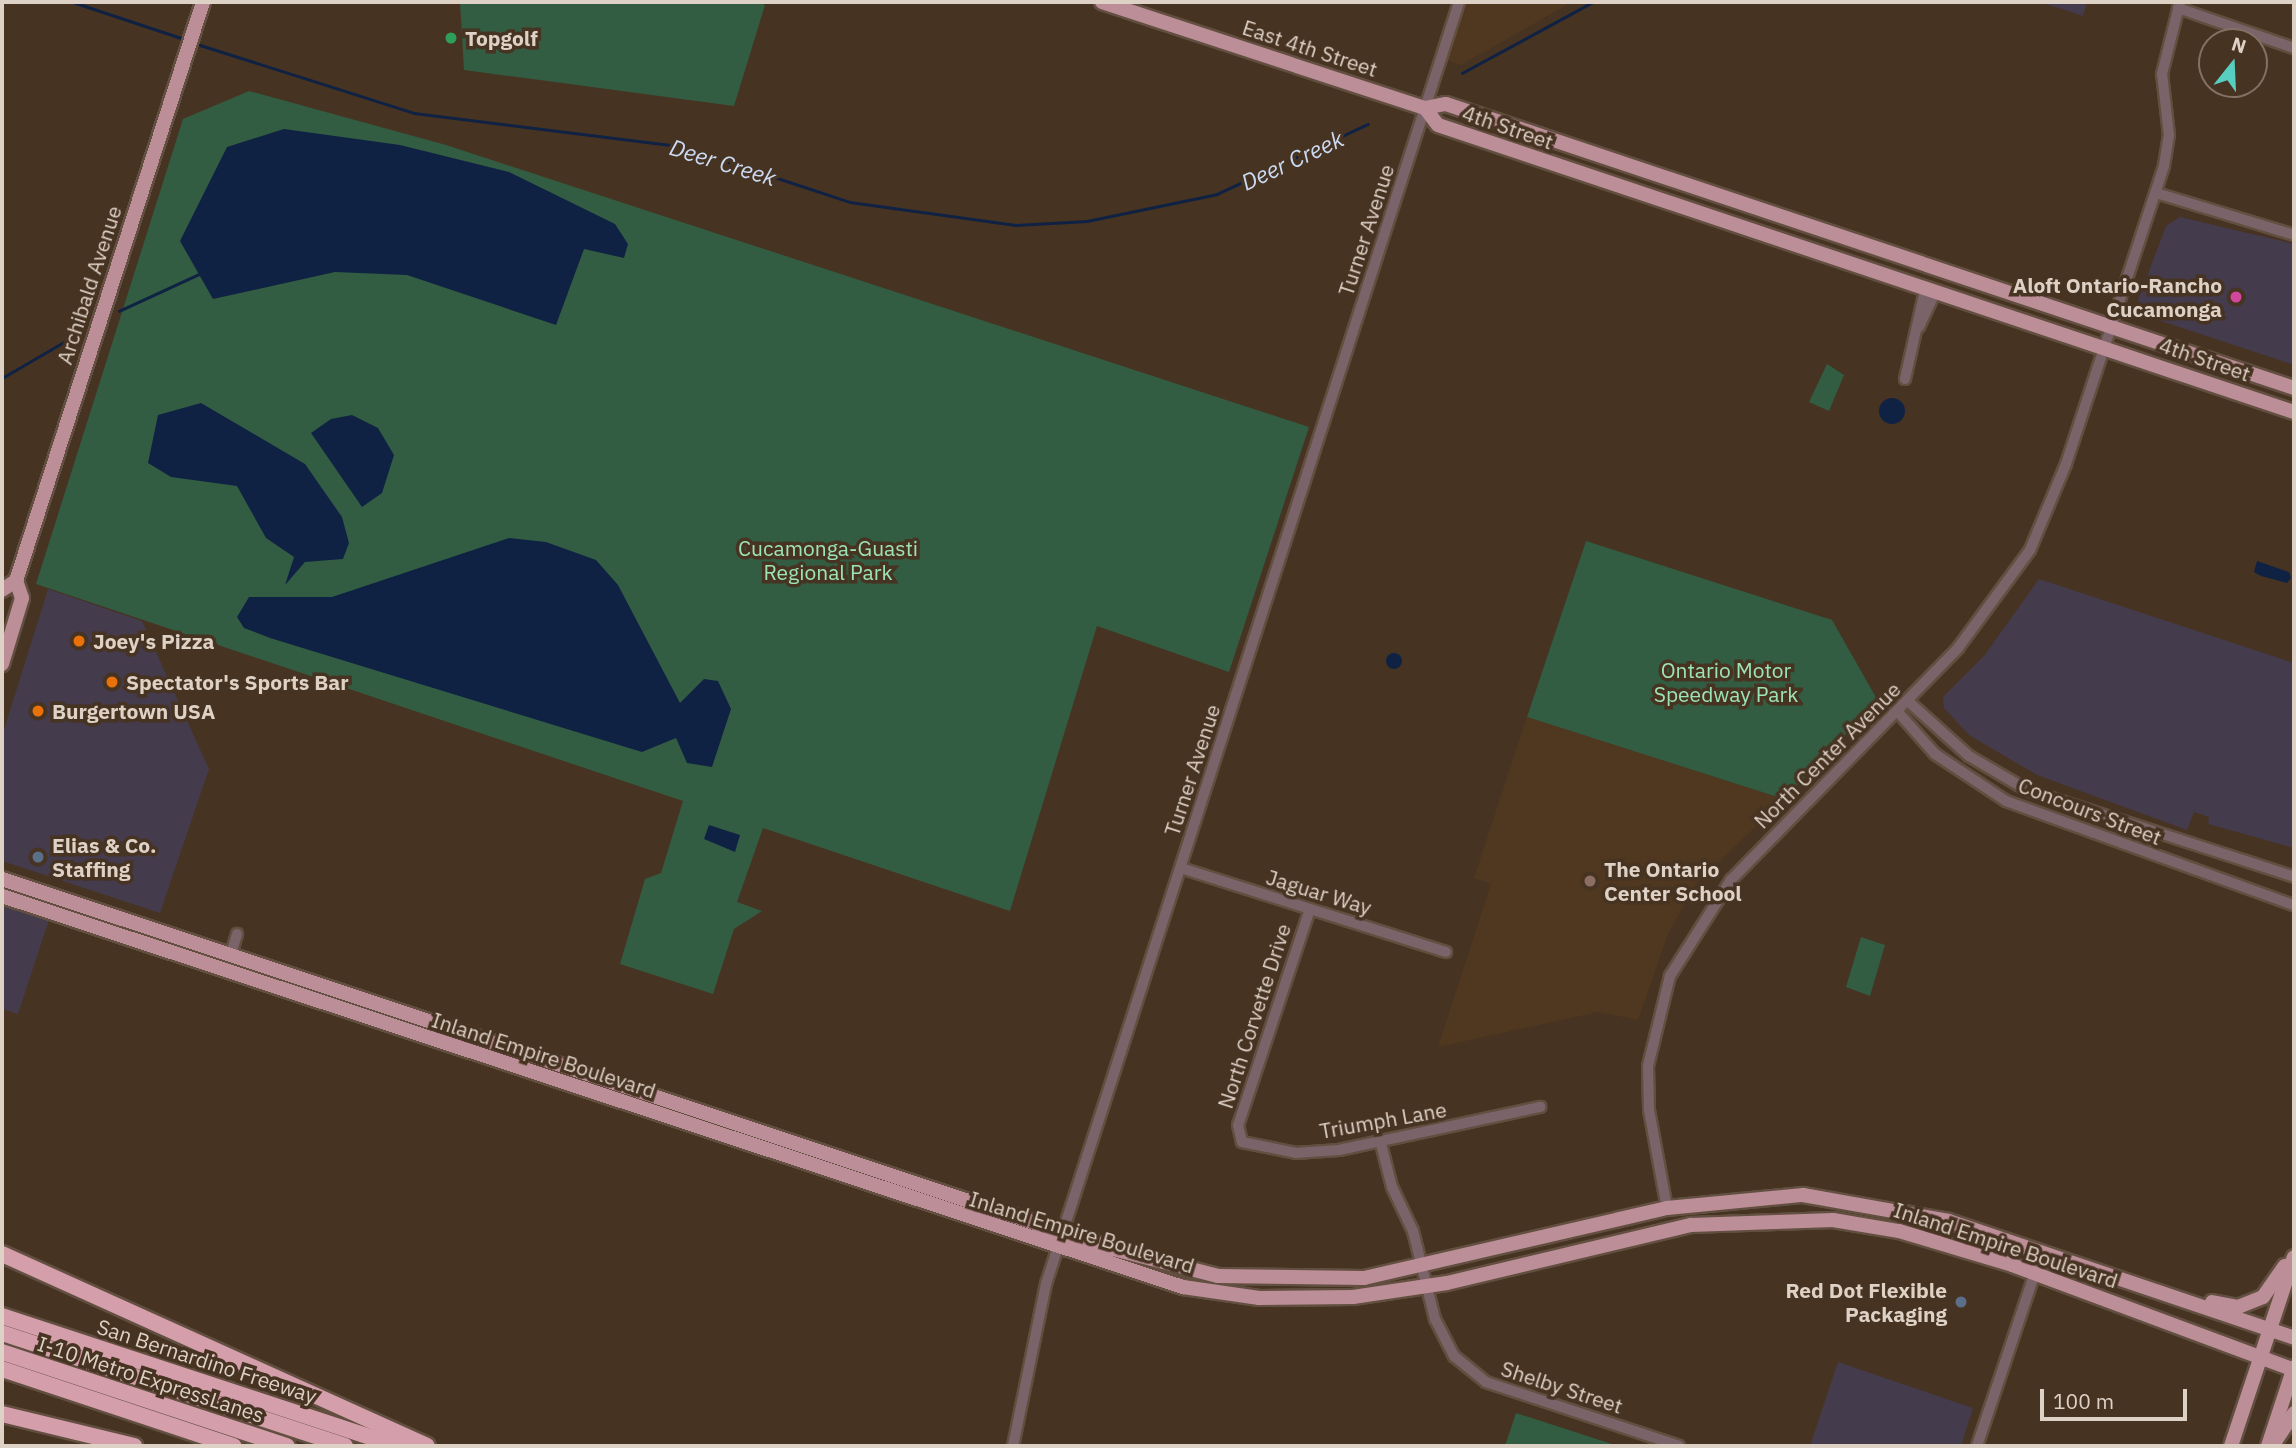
<!DOCTYPE html>
<html>
<head>
<meta charset="utf-8">
<style>
	body { margin:0 }
	#map { position:relative; width:2296px; height:1448px; overflow:hidden; background:#473322; font-family:"IBM Plex Sans",sans-serif }
	div>[style] { position:absolute }
	.commercial>* { inset:0; background:#443b4c }
	.built>* { inset:0; background:#503720 }
	.green>* { inset:0; background:#325d42 }
	.water>* { inset:0; background:#102243 }
	.round { border-radius:50% }
	.stream>* { height:2.5px; margin:-1.25px; padding:0 1.25px; transform-origin:1.25px; border-radius:1.25px; background:#102243 }
	.roads { filter:drop-shadow(2px 0 #624f40) drop-shadow(-2px 0 #624f40) drop-shadow(0 2px #624f40) drop-shadow(0 -2px #624f40) }
	.minor>* { height:10px; margin:-5px; padding:0 5px; transform-origin:5px; border-radius:5px; background:#7b6469 }
	.major>* { height:14px; margin:-7px; padding:0 7px; transform-origin:7px; border-radius:7px; background:#bc8e98 }
	.highway>* { height:16px; margin:-8px; padding:0 8px; transform-origin:8px; border-radius:8px; background:#d59eab }
	.dots>* { width:19px; height:19px; translate:-50% -50%; box-sizing:border-box; border:4px solid #473322; border-radius:50% }
	span { translate:-50% -50%; white-space:nowrap; text-align:center; line-height:1.15; -webkit-text-stroke:7px #473322; paint-order:stroke }
	.poi-label { font-size:21px; color:#ded1c6; font-weight:700 }
	.left { translate:0 -50%; text-align:left }
	.right { translate:-100% -50%; text-align:right }
	.street-label { font-size:21px; color:#ded1c6 }
	.park-label { font-size:21px; color:#9de4b5 }
	.water-label { font-size:23px; color:#cbdaf3; font-style:italic }
	.frame { position:absolute; inset:0; border:4px solid #ded1c6; pointer-events:none }
	.north { position:absolute; left:2198px; top:28px; width:70px; height:70px; box-sizing:border-box; background:#473322; border:2px solid #837264; border-radius:50%; rotate:18deg; font-size:19px; font-weight:700; line-height:28px; text-align:center; color:#ded1c6 }
	.north::after { content:''; display:block; margin:auto; width:24px; height:32px; background:#58cec0; clip-path:polygon(50% 0,100% 100%,50% 72%,0 100%) }
	.scale { position:absolute; left:2040px; top:1389px; width:147px; height:32px; box-sizing:border-box; border:4px solid #ded1c6; border-top:0; padding-left:9px; font-size:21px; line-height:24px; white-space:nowrap; color:#ded1c6; -webkit-text-stroke:5px #473322; paint-order:stroke }
</style>
</head>
<body>
<div id="map">
	<div class="commercial">
		<i style="clip-path:polygon(2040px 2px,2087px 2px,2083px 16px)"></i>
		<i style="clip-path:polygon(2180px 217px,2294px 244px,2294px 365px,2146px 316px,2138px 300px,2166px 226px)"></i>
		<i style="clip-path:polygon(2039px 579px,2294px 663px,2294px 848px,2208px 824px,2209px 817px,2194px 812px,2187px 830px,2037px 775px,1969px 735px,1944px 708px,1943px 697px,1984px 656px)"></i>
		<i style="clip-path:polygon(48px 589px,142px 621px,209px 769px,160px 913px,2px 861px,2px 736px)"></i>
		<i style="clip-path:polygon(2px 905px,49px 920px,18px 1014px,2px 1009px)"></i>
		<i style="clip-path:polygon(1838px 1362px,1973px 1408px,1961px 1446px,1810px 1446px)"></i>
	</div>
	<div class="built">
		<i style="clip-path:polygon(1467px 2px,1572px 2px,1461px 65px,1447px 60px)"></i>
		<i style="clip-path:polygon(1527px 717px,1784px 799px,1695px 885px,1668px 934px,1638px 1020px,1598px 1012px,1438px 1047px,1491px 884px,1474px 878px)"></i>
	</div>
	<div class="green">
		<i style="clip-path:polygon(460px 2px,758px 2px,765px 5px,734px 106px,464px 70px)"></i>
		<i style="clip-path:polygon(249px 91px,446px 145px,1309px 427px,1229px 672px,1097px 626px,1010px 911px,763px 828px,737px 902px,762px 911px,734px 929px,713px 994px,620px 964px,645px 879px,661px 873px,683px 801px,36px 584px,183px 119px)"></i>
		<i style="clip-path:polygon(1827px 364px,1844px 375px,1829px 411px,1809px 402px)"></i>
		<i style="clip-path:polygon(1586px 541px,1832px 620px,1878px 701px,1784px 799px,1527px 717px)"></i>
		<i style="clip-path:polygon(1861px 937px,1885px 945px,1870px 996px,1846px 987px)"></i>
		<i style="clip-path:polygon(1516px 1413px,1618px 1446px,1505px 1446px)"></i>
	</div>
	<div class="water">
		<i style="clip-path:polygon(284px 129px,400px 145px,509px 172px,615px 224px,628px 244px,624px 258px,584px 249px,556px 325px,407px 275px,335px 272px,213px 299px,180px 241px,227px 147px)"></i>
		<i class="round" style="left:1879px;top:398px;width:26px;height:26px"></i>
		<i style="clip-path:polygon(201px 403px,305px 464px,342px 517px,349px 543px,343px 559px,305px 562px,285px 585px,294px 557px,266px 538px,237px 486px,171px 477px,148px 463px,158px 415px)"></i>
		<i style="clip-path:polygon(352px 415px,378px 428px,394px 455px,382px 493px,362px 507px,311px 433px,331px 419px)"></i>
		<i style="clip-path:polygon(509px 538px,546px 542px,596px 560px,618px 585px,680px 703px,704px 679px,718px 681px,731px 709px,712px 767px,687px 763px,676px 738px,642px 752px,270px 638px,244px 628px,237px 617px,249px 597px,332px 597px)"></i>
		<i style="clip-path:polygon(2257px 561px,2289px 572px,2291px 578px,2287px 583px,2261px 576px,2254px 572px)"></i>
		<i class="round" style="left:1386px;top:653px;width:16px;height:16px"></i>
		<i style="clip-path:polygon(709px 825px,740px 835px,735px 852px,704px 839px)"></i>
	</div>
	<div class="stream">
		<i style="left:73px;top:2px;width:120px;rotate:18.4deg"></i>
		<i style="left:197px;top:44px;width:228px;rotate:17.6deg"></i>
		<i style="left:414px;top:113px;width:268px;rotate:7.1deg"></i>
		<i style="left:680px;top:146px;width:179px;rotate:18.2deg"></i>
		<i style="left:850px;top:202px;width:167px;rotate:7.9deg"></i>
		<i style="left:1015px;top:225px;width:72px;rotate:-3.2deg"></i>
		<i style="left:1087px;top:221px;width:133px;rotate:-11.7deg"></i>
		<i style="left:1217px;top:194px;width:166px;rotate:-24.9deg"></i>
		<i style="left:1462px;top:73px;width:149px;rotate:-28.5deg"></i>
		<i style="left:119px;top:311px;width:88px;rotate:-24.8deg"></i>
		<i style="left:2px;top:378px;width:86px;rotate:-30.2deg"></i>
	</div>
	<div class="roads">
		<div class="minor">
			<i style="left:2178px;top:8px;width:123px;rotate:19deg"></i>
			<i style="left:2156px;top:193px;width:144px;rotate:16.9deg"></i>
			<i style="left:1919px;top:327px;width:38px;rotate:-65deg"></i>
			<i style="left:1905px;top:379px;width:91px;rotate:-77.3deg"></i>
			<i style="left:1909px;top:702px;width:81px;rotate:42deg"></i>
			<i style="left:1969px;top:756px;width:67px;rotate:30.4deg"></i>
			<i style="left:2027px;top:790px;width:281px;rotate:18deg"></i>
			<i style="left:1898px;top:712px;width:56px;rotate:48.6deg"></i>
			<i style="left:1935px;top:754px;width:85px;rotate:33.5deg"></i>
			<i style="left:2006px;top:801px;width:306px;rotate:19.9deg"></i>
			<i style="left:1181px;top:868px;width:278px;rotate:17.6deg"></i>
			<i style="left:1310px;top:909px;width:228px;rotate:108.4deg"></i>
			<i style="left:1238px;top:1125px;width:17px;rotate:77deg"></i>
			<i style="left:1242px;top:1142px;width:55px;rotate:11.5deg"></i>
			<i style="left:1296px;top:1153px;width:43px;rotate:-4deg"></i>
			<i style="left:1339px;top:1150px;width:206px;rotate:-12.1deg"></i>
			<i style="left:231px;top:954px;width:21px;rotate:-73deg"></i>
			<i style="left:1381px;top:1144px;width:44px;rotate:75.7deg"></i>
			<i style="left:1392px;top:1187px;width:49px;rotate:64.5deg"></i>
			<i style="left:1413px;top:1231px;width:91px;rotate:76deg"></i>
			<i style="left:1435px;top:1319px;width:42px;rotate:62.8deg"></i>
			<i style="left:1454px;top:1356px;width:41px;rotate:39.1deg"></i>
			<i style="left:1486px;top:1382px;width:203px;rotate:18.3deg"></i>
			<i style="left:1667px;top:1208px;width:100px;rotate:-100.4deg"></i>
			<i style="left:1649px;top:1110px;width:44px;rotate:-91.3deg"></i>
			<i style="left:1648px;top:1066px;width:93px;rotate:-76.3deg"></i>
			<i style="left:1670px;top:976px;width:114px;rotate:-57.6deg"></i>
			<i style="left:1731px;top:880px;width:325px;rotate:-45.6deg"></i>
			<i style="left:1958px;top:648px;width:122px;rotate:-53.7deg"></i>
			<i style="left:2030px;top:550px;width:93px;rotate:-67.3deg"></i>
			<i style="left:2066px;top:464px;width:314px;rotate:-71.8deg"></i>
			<i style="left:2164px;top:166px;width:31px;rotate:-81deg"></i>
			<i style="left:2169px;top:135px;width:61px;rotate:-96.5deg"></i>
			<i style="left:2162px;top:74px;width:74px;rotate:-76deg"></i>
			<i style="left:1013px;top:1446px;width:165px;rotate:-78.5deg"></i>
			<i style="left:1046px;top:1284px;width:1347px;rotate:-72.14deg"></i>
			<i style="left:1977px;top:1446px;width:205px;rotate:-71.5deg"></i>
		</div>
		<div class="major">
			<i style="left:1102px;top:2px;width:340px;rotate:18.2deg"></i>
			<i style="left:1425px;top:108px;width:21px;rotate:-11deg"></i>
			<i style="left:1446px;top:104px;width:894px;rotate:18.52deg"></i>
			<i style="left:1425px;top:108px;width:21px;rotate:53deg"></i>
			<i style="left:1438px;top:125px;width:903px;rotate:18.54deg"></i>
			<i style="left:2px;top:590px;width:17px;rotate:-33deg"></i>
			<i style="left:2px;top:664px;width:69px;rotate:-73.1deg"></i>
			<i style="left:22px;top:598px;width:18px;rotate:-109deg"></i>
			<i style="left:16px;top:581px;width:608px;rotate:-72.1deg"></i>
			<i style="left:2px;top:879px;width:1171px;rotate:18.42deg"></i>
			<i style="left:1113px;top:1249px;width:108px;rotate:14.4deg"></i>
			<i style="left:1218px;top:1276px;width:146px;rotate:0.8deg"></i>
			<i style="left:1364px;top:1278px;width:311px;rotate:-13deg"></i>
			<i style="left:1667px;top:1208px;width:137px;rotate:-5.5deg"></i>
			<i style="left:1803px;top:1195px;width:148px;rotate:10.1deg"></i>
			<i style="left:1949px;top:1221px;width:364px;rotate:18.7deg"></i>
			<i style="left:2px;top:896px;width:1244px;rotate:18.32deg"></i>
			<i style="left:1183px;top:1287px;width:77px;rotate:8.2deg"></i>
			<i style="left:1259px;top:1298px;width:94px;rotate:-0.6deg"></i>
			<i style="left:1353px;top:1297px;width:95px;rotate:-8.5deg"></i>
			<i style="left:1447px;top:1283px;width:251px;rotate:-13.4deg"></i>
			<i style="left:1691px;top:1225px;width:142px;rotate:-2deg"></i>
			<i style="left:1833px;top:1220px;width:67px;rotate:9.5deg"></i>
			<i style="left:1899px;top:1231px;width:118px;rotate:16.7deg"></i>
			<i style="left:2012px;top:1265px;width:301px;rotate:20.4deg"></i>
			<i style="left:2212px;top:1302px;width:26px;rotate:11deg"></i>
			<i style="left:2238px;top:1307px;width:27px;rotate:-22deg"></i>
			<i style="left:2263px;top:1297px;width:38px;rotate:-55deg"></i>
			<i style="left:2231px;top:1446px;width:199px;rotate:-71.6deg"></i>
			<i style="left:2268px;top:1446px;width:83px;rotate:-71.8deg"></i>
			<i style="left:2272px;top:1446px;width:40px;rotate:-56deg"></i>
		</div>
		<div class="highway">
			<i style="left:2px;top:1254px;width:466px;rotate:24.3deg"></i>
			<i style="left:2px;top:1316px;width:417px;rotate:18.2deg"></i>
			<i style="left:2px;top:1333px;width:361px;rotate:18.2deg"></i>
			<i style="left:2px;top:1352px;width:300px;rotate:18.3deg"></i>
			<i style="left:2px;top:1369px;width:244px;rotate:18.4deg"></i>
			<i style="left:2px;top:1414px;width:136px;rotate:13.6deg"></i>
		</div>
	</div>
	<div class="dots">
		<i style="left:451px;top:38px;background:#2e9e5b"></i>
		<i style="left:2236px;top:297px;background:#d1479c"></i>
		<i style="left:79px;top:641px;background:#e8710a"></i>
		<i style="left:112px;top:682px;background:#e8710a"></i>
		<i style="left:38px;top:711px;background:#e8710a"></i>
		<i style="left:38px;top:857px;background:#5c6f8a"></i>
		<i style="left:1590px;top:881px;background:#8d6e63"></i>
		<i style="left:1961px;top:1302px;background:#5c6f8a"></i>
	</div>
	<div class="poi-label">
		<span class="left" style="left:465px;top:38px">Topgolf</span>
		<span class="right" style="left:2222px;top:297px">Aloft Ontario-Rancho<br>Cucamonga</span>
		<span class="left" style="left:93px;top:641px">Joey's Pizza</span>
		<span class="left" style="left:126px;top:682px">Spectator's Sports Bar</span>
		<span class="left" style="left:52px;top:711px">Burgertown USA</span>
		<span class="left" style="left:52px;top:857px">Elias &amp; Co.<br>Staffing</span>
		<span class="left" style="left:1604px;top:881px">The Ontario<br>Center School</span>
		<span class="right" style="left:1947px;top:1302px">Red Dot Flexible<br>Packaging</span>
	</div>
	<div class="street-label">
		<span style="left:1310px;top:48px;rotate:18deg">East 4th Street</span>
		<span style="left:1508px;top:127px;rotate:19deg">4th Street</span>
		<span style="left:1366px;top:230px;rotate:-72deg">Turner Avenue</span>
		<span style="left:89px;top:285px;rotate:-72deg">Archibald Avenue</span>
		<span style="left:2205px;top:359px;rotate:19deg">4th Street</span>
		<span style="left:1827px;top:755px;rotate:-45deg">North Center Avenue</span>
		<span style="left:1192px;top:770px;rotate:-72deg">Turner Avenue</span>
		<span style="left:2090px;top:811px;rotate:21deg">Concours Street</span>
		<span style="left:1319px;top:892px;rotate:17deg">Jaguar Way</span>
		<span style="left:1254px;top:1016px;rotate:-72deg">North Corvette Drive</span>
		<span style="left:544px;top:1055px;rotate:18deg">Inland Empire Boulevard</span>
		<span style="left:1383px;top:1120px;rotate:-10deg">Triumph Lane</span>
		<span style="left:1082px;top:1232px;rotate:17deg">Inland Empire Boulevard</span>
		<span style="left:2006px;top:1245px;rotate:18deg">Inland Empire Boulevard</span>
		<span style="left:207px;top:1361px;rotate:18deg">San Bernardino Freeway</span>
		<span style="left:151px;top:1379px;rotate:18deg">I-10 Metro ExpressLanes</span>
		<span style="left:1562px;top:1387px;rotate:18deg">Shelby Street</span>
	</div>
	<div class="park-label">
		<span style="left:828px;top:560px">Cucamonga-Guasti<br>Regional Park</span>
		<span style="left:1726px;top:682px">Ontario Motor<br>Speedway Park</span>
	</div>
	<div class="water-label">
		<span style="left:1292px;top:160px;rotate:-25deg">Deer Creek</span>
		<span style="left:723px;top:162px;rotate:17deg">Deer Creek</span>
	</div>
	<div class="frame"></div>
	<div class="north">N</div>
	<div class="scale">100 m</div>
</div>
</body>
</html>
